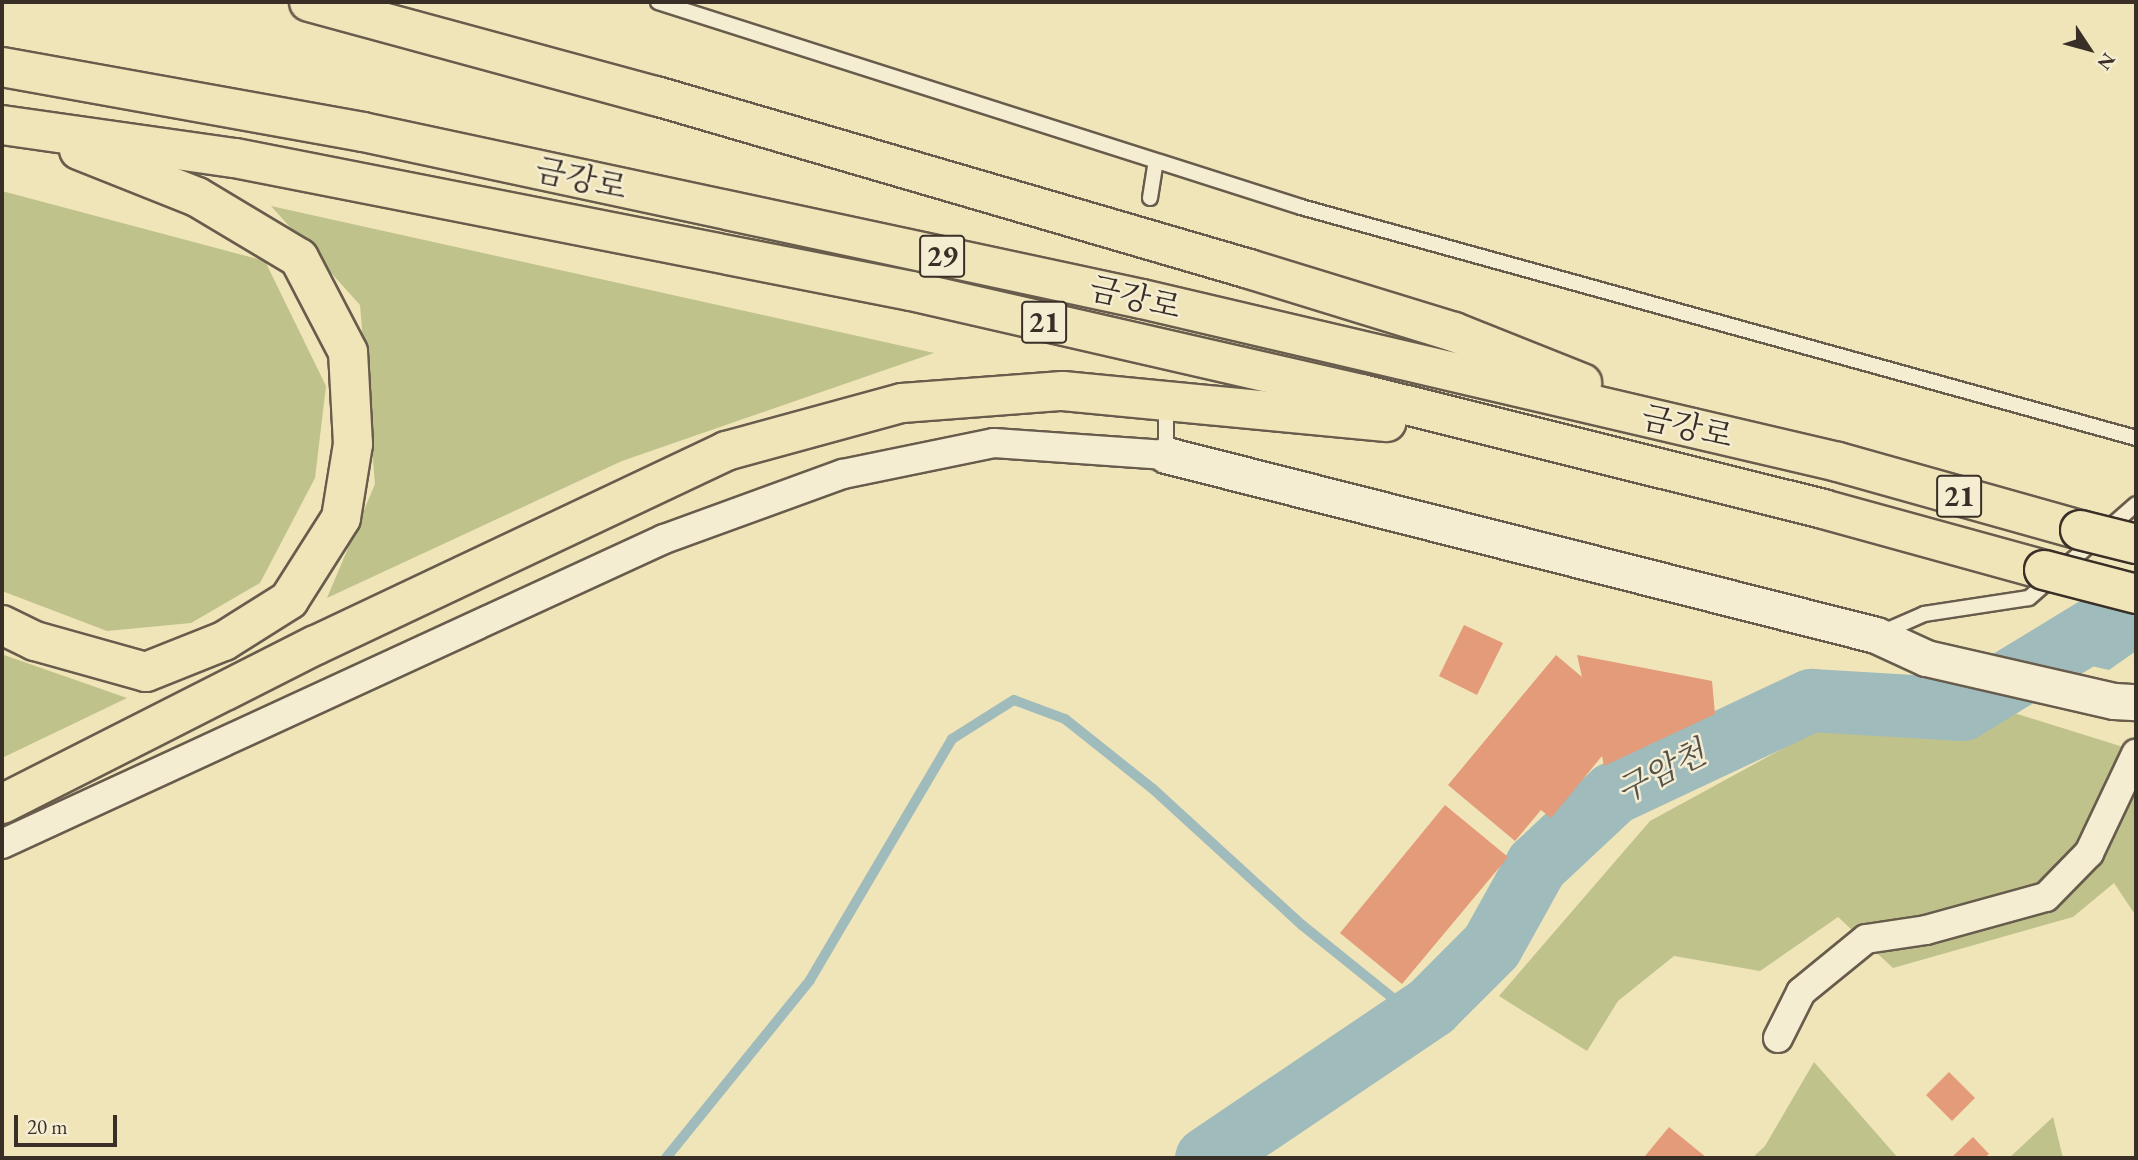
<!DOCTYPE html>
<html>
<head>
<meta charset="utf-8">
<style>
	body { margin:0 }
	#map { position:relative; width:2138px; height:1160px; overflow:hidden; background:#f0e4b9; font-family:"EB Garamond","Noto Serif KR",serif }
	div>[style] { position:absolute }
	.green>* { inset:0; background:#c0c28b }
	.water>* { inset:0; background:#a0bbbb }
	.stream>* { height:10px; margin:-5px; padding:0 5px; transform-origin:5px; border-radius:5px; background:#a0bbbb }
	.river>* { height:63px; margin:-31.5px; padding:0 31.5px; transform-origin:31.5px; border-radius:31.5px; background:#a0bbbb }
	.building>* { inset:0; background:#e39b79 }
	.roads { filter:drop-shadow(2px 0 #685c4c) drop-shadow(-2px 0 #685c4c) drop-shadow(0 2px #685c4c) drop-shadow(0 -2px #685c4c) }
	.service>* { height:14px; margin:-7px; padding:0 7px; transform-origin:7px; border-radius:7px; background:#f5edd2 }
	.minor>* { height:28px; margin:-14px; padding:0 14px; transform-origin:14px; border-radius:14px; background:#f5edd2 }
	.tertiary>* { height:35px; margin:-17.5px; padding:0 17.5px; transform-origin:17.5px; border-radius:17.5px; background:#f5edd2 }
	.trunk>* { height:38px; margin:-19px; padding:0 19px; transform-origin:19px; border-radius:19px; background:#f0e4b9 }
	.bridges { filter:drop-shadow(2px 0 #3a2f27) drop-shadow(-2px 0 #3a2f27) drop-shadow(0 2px #3a2f27) drop-shadow(0 -2px #3a2f27) }
	.trunk-bridge>* { height:38px; margin:-19px; padding:0 19px; transform-origin:19px; border-radius:19px; background:#f0e4b9 }
	span { translate:-50% -50%; white-space:nowrap; text-align:center; line-height:1.15; -webkit-text-stroke:5px #f5edd2; paint-order:stroke }
	.shield-label span { padding:2px 5px; background:#f5edd2; border:2px solid; border-radius:5px; -webkit-text-stroke-width:0 }
	.shield-label { font-size:30px; color:#3a2f27; font-weight:700 }
	.street-label { font-size:32px; color:#3a2f27 }
	.water-label { font-size:33px; color:#54524c; font-style:italic }
	.frame { position:absolute; inset:0; border:4px solid #3a2f27; pointer-events:none }
	.north { position:absolute; left:2054px; top:14px; width:70px; height:70px; -webkit-text-stroke:5px #f5edd2; paint-order:stroke; rotate:126deg; font-size:19px; font-weight:700; line-height:28px; text-align:center; color:#3a2f27 }
	.north::after { content:''; display:block; margin:auto; width:24px; height:32px; background:#3a2f27; clip-path:polygon(50% 0,100% 100%,50% 72%,0 100%) }
	.scale { position:absolute; left:14px; top:1115px; width:103px; height:32px; box-sizing:border-box; border:4px solid #3a2f27; border-top:0; padding-left:9px; font-size:21px; line-height:24px; white-space:nowrap; color:#3a2f27; -webkit-text-stroke:5px #f5edd2; paint-order:stroke }
</style>
</head>
<body>
<div id="map">
	<div class="green">
		<i style="clip-path:polygon(2px 191px,265px 261px,326px 386px,315px 478px,260px 583px,191px 623px,107px 631px,2px 591px)"></i>
		<i style="clip-path:polygon(271px 206px,934px 353px,622px 461px,327px 598px,375px 484px,360px 305px)"></i>
		<i style="clip-path:polygon(2px 654px,4px 655px,127px 698px,2px 758px)"></i>
		<i style="clip-path:polygon(2014px 713px,2136px 751px,2136px 916px,2114px 883px,2073px 917px,1893px 968px,1838px 917px,1760px 971px,1674px 956px,1618px 1001px,1587px 1051px,1499px 996px,1650px 821px,1826px 725px,1963px 731px)"></i>
		<i style="clip-path:polygon(1814px 1062px,1898px 1158px,1752px 1158px,1765px 1146px)"></i>
		<i style="clip-path:polygon(2053px 1117px,2063px 1158px,2009px 1158px)"></i>
	</div>
	<div class="water">
		<i style="clip-path:polygon(2136px 572px,2136px 651px,2109px 670px,2016px 649px)"></i>
	</div>
	<div class="stream">
		<i style="left:666px;top:1158px;width:229px;rotate:-51deg"></i>
		<i style="left:810px;top:980px;width:280px;rotate:-59.5deg"></i>
		<i style="left:952px;top:739px;width:73px;rotate:-32.2deg"></i>
		<i style="left:1014px;top:700px;width:54px;rotate:20.4deg"></i>
		<i style="left:1065px;top:719px;width:112px;rotate:38.5deg"></i>
		<i style="left:1153px;top:789px;width:202px;rotate:42.4deg"></i>
		<i style="left:1302px;top:925px;width:145px;rotate:38.8deg"></i>
	</div>
	<div class="river">
		<i style="left:1206px;top:1158px;width:272px;rotate:-34deg"></i>
		<i style="left:1431px;top:1006px;width:85px;rotate:-45deg"></i>
		<i style="left:1491px;top:946px;width:93px;rotate:-60.9deg"></i>
		<i style="left:1536px;top:865px;width:105px;rotate:-43.1deg"></i>
		<i style="left:1613px;top:793px;width:219px;rotate:-25.2deg"></i>
		<i style="left:1811px;top:700px;width:151px;rotate:3.4deg"></i>
		<i style="left:1962px;top:709px;width:186px;rotate:-31.4deg"></i>
	</div>
	<div class="building">
		<i style="clip-path:polygon(1464px 625px,1503px 643px,1477px 695px,1439px 676px)"></i>
		<i style="clip-path:polygon(1556px 655px,1582px 677px,1577px 655px,1712px 681px,1715px 714px,1604px 766px,1602px 756px,1551px 818px,1541px 810px,1515px 841px,1448px 785px)"></i>
		<i style="clip-path:polygon(1445px 805px,1508px 857px,1402px 984px,1340px 933px)"></i>
		<i style="clip-path:polygon(1949px 1072px,1975px 1098px,1952px 1121px,1926px 1095px)"></i>
		<i style="clip-path:polygon(1669px 1127px,1707px 1158px,1648px 1158px,1645px 1156px)"></i>
		<i style="clip-path:polygon(1973px 1137px,1989px 1154px,1984px 1158px,1951px 1158px)"></i>
	</div>
	<div class="roads">
		<div class="service">
			<i style="left:658px;top:2px;width:675px;rotate:17.68deg"></i>
			<i style="left:1301px;top:207px;width:866px;rotate:15.46deg"></i>
			<i style="left:1150px;top:198px;width:37px;rotate:-81deg"></i>
			<i style="left:1166px;top:412px;width:43px;rotate:90deg"></i>
			<i style="left:1881px;top:633px;width:47px;rotate:-23.8deg"></i>
			<i style="left:1924px;top:614px;width:106px;rotate:-8.7deg"></i>
			<i style="left:2029px;top:598px;width:142px;rotate:-41.3deg"></i>
		</div>
		<div class="minor">
			<i style="left:2px;top:844px;width:729px;rotate:-24.74deg"></i>
			<i style="left:664px;top:539px;width:190px;rotate:-20deg"></i>
			<i style="left:843px;top:474px;width:154px;rotate:-11.6deg"></i>
			<i style="left:994px;top:443px;width:172px;rotate:4deg"></i>
			<i style="left:1778px;top:1038px;width:51px;rotate:-63.4deg"></i>
			<i style="left:1801px;top:992px;width:84px;rotate:-39.2deg"></i>
			<i style="left:1866px;top:939px;width:61px;rotate:-8.5deg"></i>
			<i style="left:1926px;top:930px;width:124px;rotate:-15.4deg"></i>
			<i style="left:2046px;top:897px;width:62px;rotate:-45.7deg"></i>
			<i style="left:2089px;top:853px;width:110px;rotate:-64.6deg"></i>
		</div>
		<div class="tertiary">
			<i style="left:1166px;top:455px;width:732px;rotate:14.23deg"></i>
			<i style="left:1876px;top:635px;width:55px;rotate:24.7deg"></i>
			<i style="left:1926px;top:658px;width:193px;rotate:12.9deg"></i>
			<i style="left:2114px;top:701px;width:22px;rotate:3deg"></i>
		</div>
		<div class="trunk">
			<i style="left:309px;top:2px;width:360px;rotate:15.2deg"></i>
			<i style="left:656px;top:96px;width:618px;rotate:16.26deg"></i>
			<i style="left:1249px;top:269px;width:214px;rotate:17.1deg"></i>
			<i style="left:1454px;top:332px;width:138px;rotate:21.7deg"></i>
			<i style="left:2px;top:67px;width:367px;rotate:10.2deg"></i>
			<i style="left:363px;top:132px;width:797px;rotate:12.1deg"></i>
			<i style="left:1142px;top:299px;width:715px;rotate:13.18deg"></i>
			<i style="left:1838px;top:462px;width:251px;rotate:15.7deg"></i>
			<i style="left:2px;top:125px;width:235px;rotate:8.1deg"></i>
			<i style="left:235px;top:158px;width:689px;rotate:11.13deg"></i>
			<i style="left:911px;top:291px;width:463px;rotate:12.9deg"></i>
			<i style="left:1362px;top:394px;width:475px;rotate:14deg"></i>
			<i style="left:1823px;top:509px;width:229px;rotate:15.4deg"></i>
			<i style="left:2px;top:625px;width:37px;rotate:26deg"></i>
			<i style="left:35px;top:641px;width:115px;rotate:15.6deg"></i>
			<i style="left:146px;top:672px;width:84px;rotate:-21.7deg"></i>
			<i style="left:224px;top:641px;width:77px;rotate:-32.2deg"></i>
			<i style="left:289px;top:600px;width:97px;rotate:-57.6deg"></i>
			<i style="left:341px;top:518px;width:75px;rotate:-80.8deg"></i>
			<i style="left:353px;top:444px;width:92px;rotate:-93.1deg"></i>
			<i style="left:348px;top:352px;width:106px;rotate:-117.5deg"></i>
			<i style="left:299px;top:258px;width:119px;rotate:-149.1deg"></i>
			<i style="left:197px;top:197px;width:127px;rotate:-158.3deg"></i>
			<i style="left:2px;top:804px;width:352px;rotate:-26.9deg"></i>
			<i style="left:316px;top:645px;width:454px;rotate:-25.3deg"></i>
			<i style="left:726px;top:451px;width:182px;rotate:-15.3deg"></i>
			<i style="left:902px;top:403px;width:161px;rotate:-4.3deg"></i>
			<i style="left:1063px;top:391px;width:325px;rotate:5.5deg"></i>
		</div>
	</div>
	<div class="bridges">
		<div class="trunk-bridge">
			<i style="left:2080px;top:530px;width:58px;rotate:14deg"></i>
			<i style="left:2044px;top:570px;width:95px;rotate:14.6deg"></i>
		</div>
	</div>
	<div class="shield-label">
		<span style="left:942px;top:256px">29</span>
		<span style="left:1044px;top:322px">21</span>
		<span style="left:1959px;top:496px">21</span>
	</div>
	<div class="street-label">
		<span style="left:581px;top:179px;rotate:12deg">금강로</span>
		<span style="left:1135px;top:298px;rotate:13deg">금강로</span>
		<span style="left:1687px;top:427px;rotate:13deg">금강로</span>
	</div>
	<div class="water-label">
		<span style="left:1661px;top:772px;rotate:-27deg">구암천</span>
	</div>
	<div class="frame"></div>
	<div class="north">N</div>
	<div class="scale">20 m</div>
</div>
</body>
</html>
